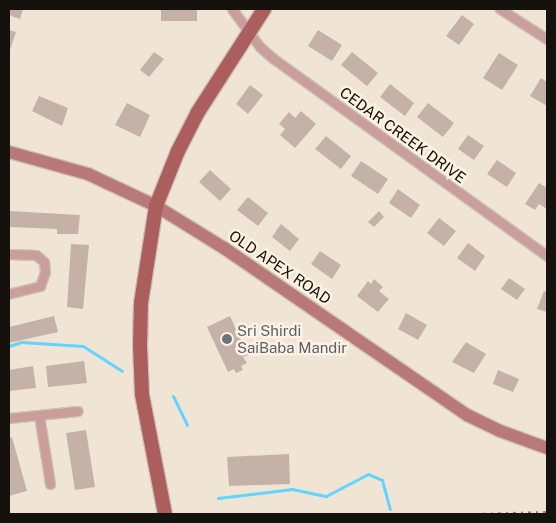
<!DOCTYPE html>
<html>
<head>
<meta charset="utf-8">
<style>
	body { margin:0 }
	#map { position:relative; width:556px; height:523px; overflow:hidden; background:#f0e4d5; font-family:"Public Sans",sans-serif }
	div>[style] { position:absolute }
	.stream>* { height:3px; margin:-1.5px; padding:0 1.5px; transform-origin:1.5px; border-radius:1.5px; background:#61d5fd }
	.building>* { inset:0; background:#c4b2a9 }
	.roads { filter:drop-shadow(1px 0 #cdc2b5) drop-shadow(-1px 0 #cdc2b5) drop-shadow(0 1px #cdc2b5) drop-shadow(0 -1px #cdc2b5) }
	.street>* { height:9px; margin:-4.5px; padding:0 4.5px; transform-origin:4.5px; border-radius:4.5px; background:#ca9e9c }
	.secondary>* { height:12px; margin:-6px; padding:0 6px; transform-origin:6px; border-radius:6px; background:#b97978 }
	.primary>* { height:14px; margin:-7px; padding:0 7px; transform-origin:7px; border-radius:7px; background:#ac5e5e }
	.rail>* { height:3px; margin-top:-1.5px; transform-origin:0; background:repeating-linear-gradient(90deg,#877f75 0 2.5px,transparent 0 7.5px) }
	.dots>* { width:14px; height:14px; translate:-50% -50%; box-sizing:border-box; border:2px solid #fef2e2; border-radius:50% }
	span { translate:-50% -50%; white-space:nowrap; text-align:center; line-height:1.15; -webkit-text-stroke:5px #fef2e2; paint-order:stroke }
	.street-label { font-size:15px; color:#15110c }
	.worship-label { font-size:15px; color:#5b616d }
	.left { translate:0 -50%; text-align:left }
	.frame { position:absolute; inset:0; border:10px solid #15110c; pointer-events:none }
</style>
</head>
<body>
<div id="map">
	<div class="stream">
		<i style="left:9px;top:346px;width:13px;rotate:-18deg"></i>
		<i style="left:21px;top:342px;width:62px;rotate:3.7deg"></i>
		<i style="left:83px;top:346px;width:46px;rotate:32.7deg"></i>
		<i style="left:173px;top:396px;width:32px;rotate:64deg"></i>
		<i style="left:218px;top:498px;width:75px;rotate:-6.9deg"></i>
		<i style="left:292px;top:489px;width:35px;rotate:12deg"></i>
		<i style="left:326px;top:496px;width:47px;rotate:-27.6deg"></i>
		<i style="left:368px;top:474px;width:15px;rotate:23deg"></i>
		<i style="left:382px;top:480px;width:30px;rotate:75deg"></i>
	</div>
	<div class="building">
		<i style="clip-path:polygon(9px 9px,23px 9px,20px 19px,9px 15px)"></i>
		<i style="clip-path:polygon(161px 9px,197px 9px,197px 21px,161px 21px)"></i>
		<i style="clip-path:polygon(462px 15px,474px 24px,459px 45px,446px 36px)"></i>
		<i style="clip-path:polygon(9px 30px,16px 32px,9px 53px)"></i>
		<i style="clip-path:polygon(318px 30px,342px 45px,332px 61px,308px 46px)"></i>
		<i style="clip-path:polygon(154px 52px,164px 59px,149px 77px,140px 70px)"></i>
		<i style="clip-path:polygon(352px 52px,378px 73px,367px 86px,341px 65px)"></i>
		<i style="clip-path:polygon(499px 53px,518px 65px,502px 90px,483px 78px)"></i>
		<i style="clip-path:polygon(541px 78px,547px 82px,547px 106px,530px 96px)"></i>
		<i style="clip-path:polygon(390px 84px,414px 103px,405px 116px,380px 97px)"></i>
		<i style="clip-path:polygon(250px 85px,263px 95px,248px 114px,236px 104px)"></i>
		<i style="clip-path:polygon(39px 96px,68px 108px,62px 126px,32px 111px)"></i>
		<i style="clip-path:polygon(127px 103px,150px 115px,140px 137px,115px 125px)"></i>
		<i style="clip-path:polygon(428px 103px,454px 123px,443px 137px,417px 117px)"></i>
		<i style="clip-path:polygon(301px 111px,316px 124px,295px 148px,280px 135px,285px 129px,279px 124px,289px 112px,295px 118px)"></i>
		<i style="clip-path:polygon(468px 135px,484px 146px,474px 160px,458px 149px)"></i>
		<i style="clip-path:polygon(326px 136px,351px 156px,341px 169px,315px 149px)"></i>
		<i style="clip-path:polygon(497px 160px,516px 173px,507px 187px,487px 174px)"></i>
		<i style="clip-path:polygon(361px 161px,388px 179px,378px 194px,351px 176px)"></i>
		<i style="clip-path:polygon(210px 170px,231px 189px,220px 201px,199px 182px)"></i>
		<i style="clip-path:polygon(539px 183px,547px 188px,547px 209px,539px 204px,535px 210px,525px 204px)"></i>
		<i style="clip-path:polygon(398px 189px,420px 205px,411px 218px,389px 203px)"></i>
		<i style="clip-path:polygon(248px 197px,268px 213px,258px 226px,237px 210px)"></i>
		<i style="clip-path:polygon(9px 211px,80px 215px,78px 234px,57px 234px,57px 229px,10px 227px,9px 231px)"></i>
		<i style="clip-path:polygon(379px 211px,384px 217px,374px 227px,368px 222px)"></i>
		<i style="clip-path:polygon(439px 218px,456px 231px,444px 246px,427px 233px)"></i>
		<i style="clip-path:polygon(281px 224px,299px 239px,290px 251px,272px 237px)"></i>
		<i style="clip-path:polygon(468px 243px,485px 256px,475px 271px,457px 258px)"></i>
		<i style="clip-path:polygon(71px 244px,89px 245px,83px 309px,67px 307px)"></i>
		<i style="clip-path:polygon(320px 251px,341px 265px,332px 279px,311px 264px)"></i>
		<i style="clip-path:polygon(509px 278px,525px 289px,517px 300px,501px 289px)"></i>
		<i style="clip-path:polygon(374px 279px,383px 287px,379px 291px,389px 299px,378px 312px,357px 296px,368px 281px,371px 284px)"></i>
		<i style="clip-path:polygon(544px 291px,547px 292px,547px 312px,537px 309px)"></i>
		<i style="clip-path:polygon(406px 313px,427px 325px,418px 340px,398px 329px)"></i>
		<i style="clip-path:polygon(54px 316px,58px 332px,9px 343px,9px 327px)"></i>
		<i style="clip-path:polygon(230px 316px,248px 355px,243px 357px,247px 363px,241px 366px,243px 370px,236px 373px,234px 369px,228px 372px,207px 327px)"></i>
		<i style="clip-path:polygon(466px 342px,486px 354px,474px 373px,452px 362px)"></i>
		<i style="clip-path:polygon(84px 361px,87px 383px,48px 387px,46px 366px)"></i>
		<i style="clip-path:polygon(33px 366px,36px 388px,9px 391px,9px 370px)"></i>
		<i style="clip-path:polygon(498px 370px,519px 379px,513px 392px,493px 384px)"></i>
		<i style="clip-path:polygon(86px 430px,95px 487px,75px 490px,66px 433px)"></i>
		<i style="clip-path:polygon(12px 437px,27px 491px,9px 496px,9px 438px)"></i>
		<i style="clip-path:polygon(289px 454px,290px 484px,229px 486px,227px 457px)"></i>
	</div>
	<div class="roads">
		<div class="street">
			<i style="left:232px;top:9px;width:47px;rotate:53.6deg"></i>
			<i style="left:260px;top:47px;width:18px;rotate:41deg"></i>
			<i style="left:274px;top:59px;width:337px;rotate:35.8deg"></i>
			<i style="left:500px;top:9px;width:56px;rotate:32.6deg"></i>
			<i style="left:9px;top:254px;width:27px;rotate:2deg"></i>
			<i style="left:36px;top:255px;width:11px;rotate:41deg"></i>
			<i style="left:44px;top:262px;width:10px;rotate:84deg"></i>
			<i style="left:45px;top:272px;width:15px;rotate:110deg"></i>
			<i style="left:40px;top:286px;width:32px;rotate:166deg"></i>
			<i style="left:39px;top:415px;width:70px;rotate:80.9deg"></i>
			<i style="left:9px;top:418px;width:69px;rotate:-5.8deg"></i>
		</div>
		<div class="secondary">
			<i style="left:9px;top:152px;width:82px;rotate:15.6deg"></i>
			<i style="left:88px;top:174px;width:75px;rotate:25.2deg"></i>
			<i style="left:156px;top:206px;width:80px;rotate:31.7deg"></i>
			<i style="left:224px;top:248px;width:295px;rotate:34.5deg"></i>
			<i style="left:467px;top:415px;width:37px;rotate:26deg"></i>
			<i style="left:500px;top:431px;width:50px;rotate:19.9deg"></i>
		</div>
		<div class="primary">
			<i style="left:165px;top:514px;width:122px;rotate:-100.9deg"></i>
			<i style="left:142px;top:394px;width:48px;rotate:-92.4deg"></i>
			<i style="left:140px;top:346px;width:43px;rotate:-88.7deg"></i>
			<i style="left:141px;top:303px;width:98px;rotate:-81.2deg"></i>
			<i style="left:156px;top:206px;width:59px;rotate:-68.2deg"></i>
			<i style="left:178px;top:151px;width:44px;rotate:-62.9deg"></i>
			<i style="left:198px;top:112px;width:122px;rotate:-57.3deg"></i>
		</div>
	</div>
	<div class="rail">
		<i style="left:476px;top:514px;width:71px;rotate:-1.6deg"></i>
	</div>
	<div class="dots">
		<i style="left:227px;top:339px;background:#6b7280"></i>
	</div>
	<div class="street-label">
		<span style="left:403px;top:135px;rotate:36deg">CEDAR CREEK DRIVE</span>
		<span style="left:280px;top:267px;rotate:34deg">OLD APEX ROAD</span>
	</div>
	<div class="worship-label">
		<span class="left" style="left:237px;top:339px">Sri Shirdi<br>SaiBaba Mandir</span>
	</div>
	<div class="frame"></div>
</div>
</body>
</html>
